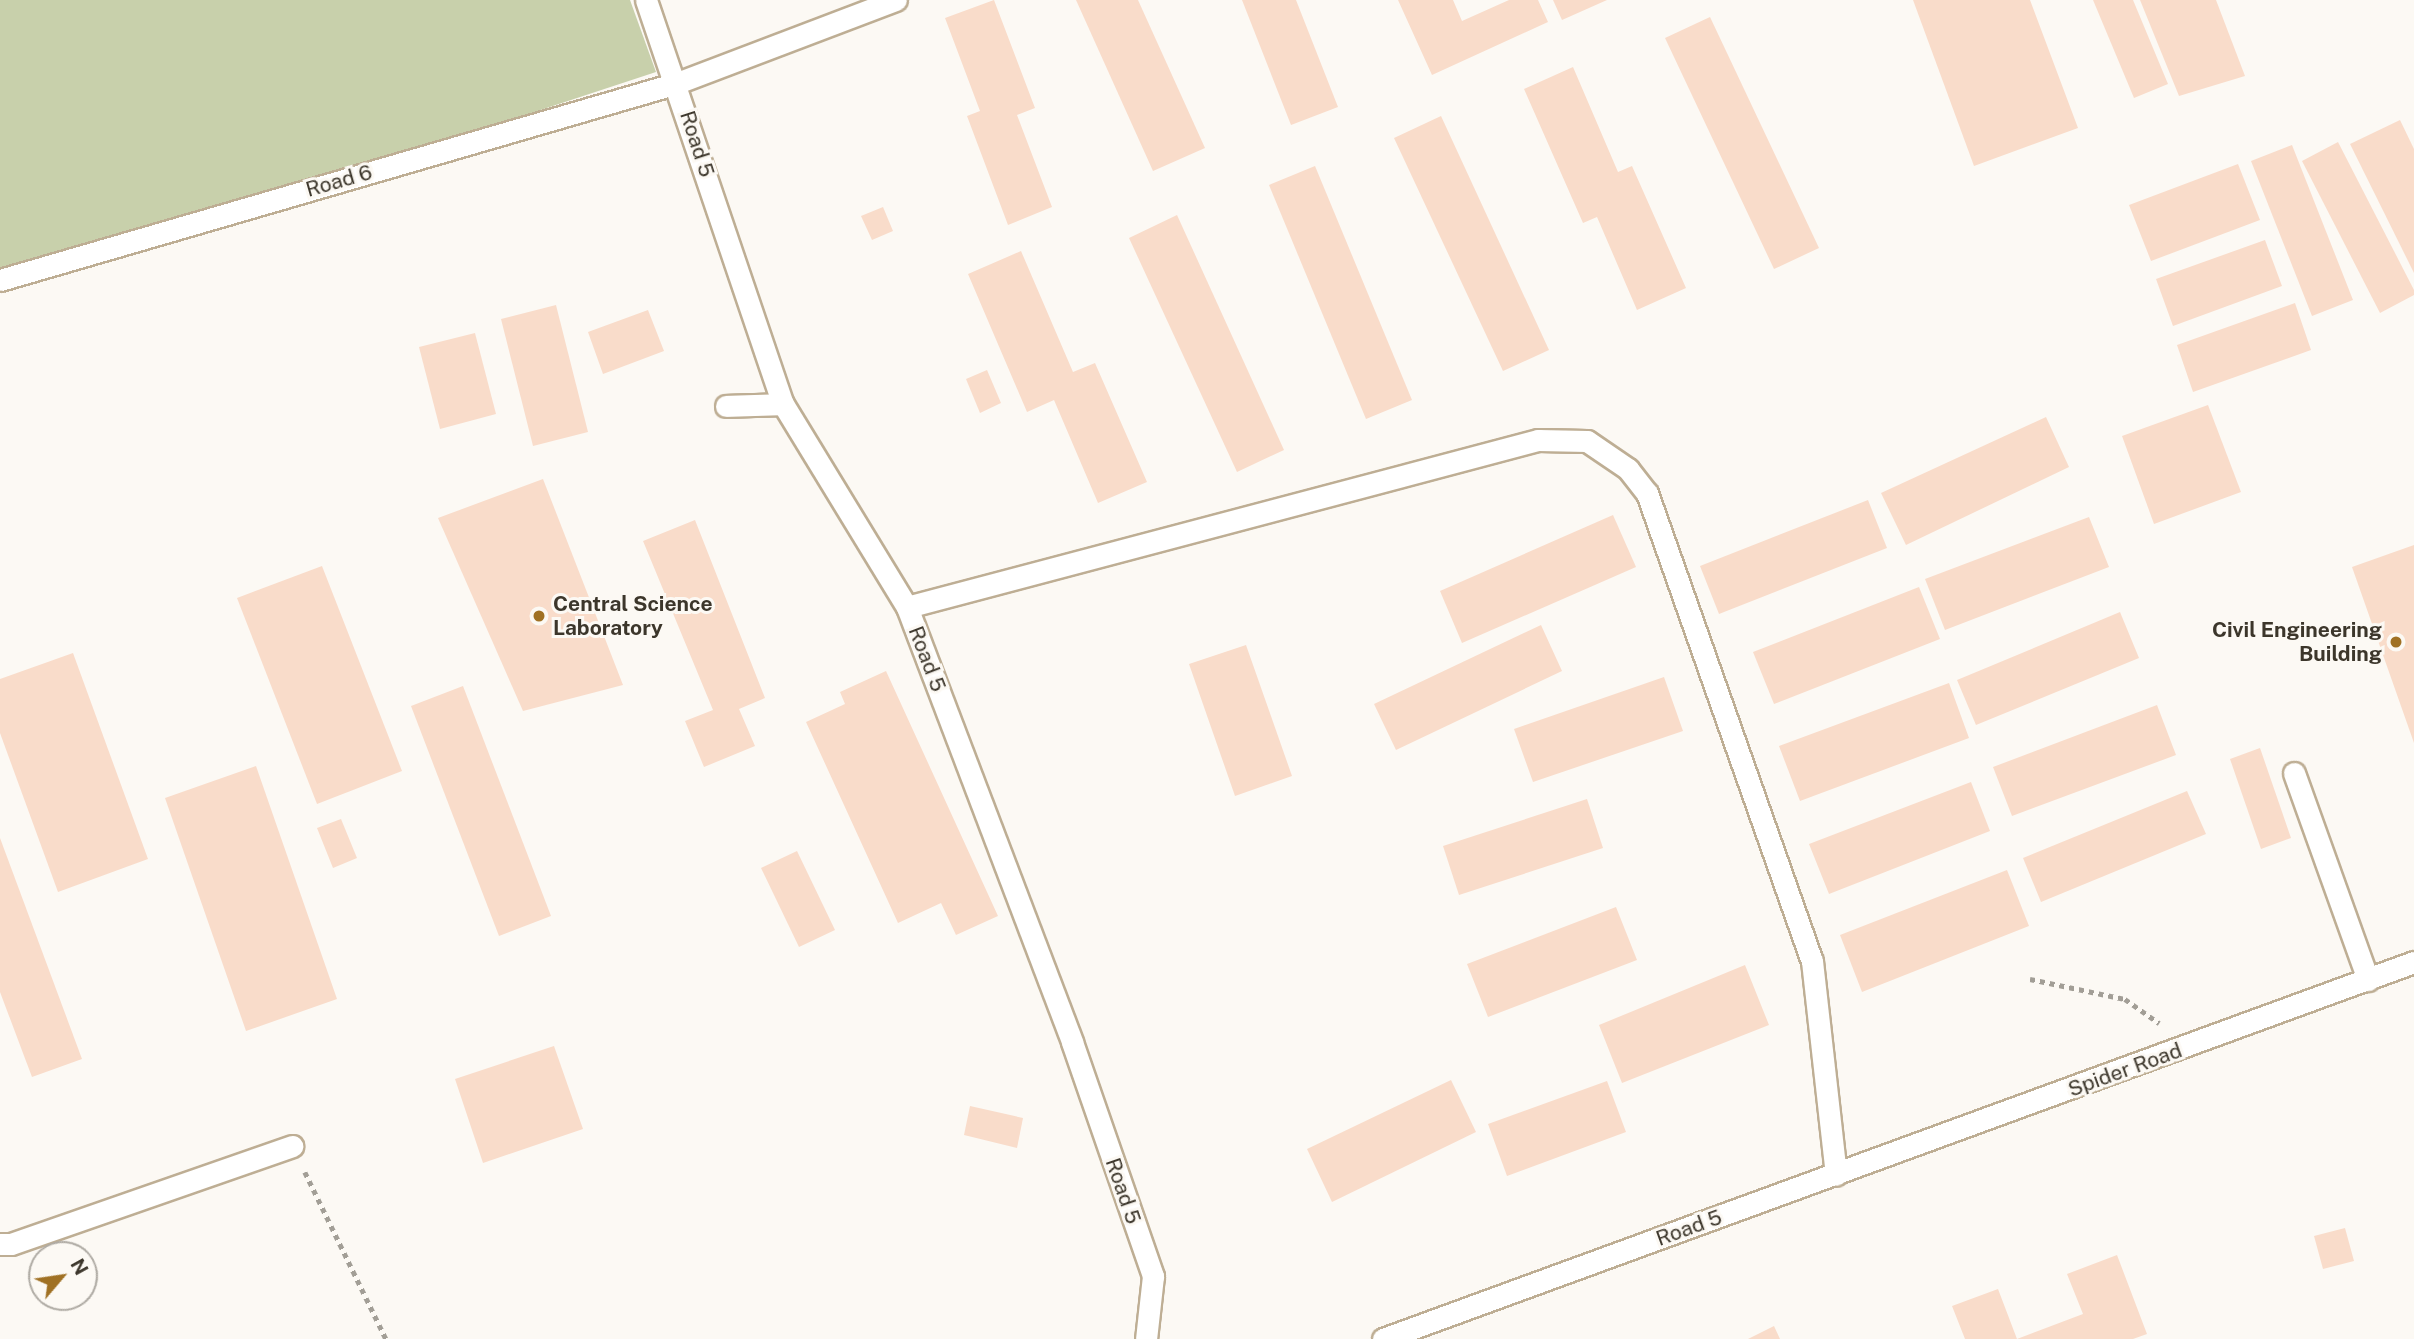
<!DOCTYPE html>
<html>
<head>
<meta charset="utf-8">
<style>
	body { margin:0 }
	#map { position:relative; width:2414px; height:1339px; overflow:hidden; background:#fcf9f4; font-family:"Public Sans",sans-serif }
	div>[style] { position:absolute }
	.forest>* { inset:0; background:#c8d0ab }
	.building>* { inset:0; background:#f9dcca }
	.path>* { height:4.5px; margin-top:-2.25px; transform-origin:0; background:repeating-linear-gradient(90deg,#a29e96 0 5px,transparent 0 10px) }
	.roads { filter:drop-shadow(2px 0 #beae94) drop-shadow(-2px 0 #beae94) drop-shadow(0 2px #beae94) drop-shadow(0 -2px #beae94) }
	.service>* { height:21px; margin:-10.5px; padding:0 10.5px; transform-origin:10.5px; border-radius:10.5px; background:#fff }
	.dots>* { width:19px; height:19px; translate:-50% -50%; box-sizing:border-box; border:4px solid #fcf9f4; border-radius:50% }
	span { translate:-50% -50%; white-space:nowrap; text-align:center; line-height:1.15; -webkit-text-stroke:6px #fcf9f4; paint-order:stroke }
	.street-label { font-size:21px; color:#3c362b }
	.poi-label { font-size:21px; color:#3c362b; font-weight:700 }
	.left { translate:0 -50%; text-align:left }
	.right { translate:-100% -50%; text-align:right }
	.north { position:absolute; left:28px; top:1241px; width:70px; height:70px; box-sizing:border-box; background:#fcf9f4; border:2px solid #afaba4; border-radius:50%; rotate:61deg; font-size:19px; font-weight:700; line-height:28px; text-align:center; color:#3c362b }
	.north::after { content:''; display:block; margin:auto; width:24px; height:32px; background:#a07124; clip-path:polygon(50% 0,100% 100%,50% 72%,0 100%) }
</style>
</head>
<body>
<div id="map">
	<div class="forest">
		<i style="clip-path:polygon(0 0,630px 0,656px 72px,0 288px)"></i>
	</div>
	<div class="building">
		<i style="clip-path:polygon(994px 0,1035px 108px,1017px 115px,1052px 207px,1008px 225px,967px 116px,980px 111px,945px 18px)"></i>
		<i style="clip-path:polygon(1076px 0,1138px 0,1205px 148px,1153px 171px)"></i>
		<i style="clip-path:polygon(1242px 0,1296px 0,1338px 107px,1291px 125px)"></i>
		<i style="clip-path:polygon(1398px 0,1453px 0,1462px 21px,1509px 0,1538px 0,1548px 22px,1432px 75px)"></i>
		<i style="clip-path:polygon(1553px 0,1607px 0,1562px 20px)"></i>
		<i style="clip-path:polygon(1913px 0,2030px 0,2078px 128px,1974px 166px)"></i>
		<i style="clip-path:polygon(2093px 0,2133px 0,2168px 84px,2134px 98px)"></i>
		<i style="clip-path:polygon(2140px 0,2216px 0,2245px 76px,2179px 96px)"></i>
		<i style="clip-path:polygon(1710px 17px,1819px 248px,1774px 269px,1665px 38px)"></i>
		<i style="clip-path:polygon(1573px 67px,1618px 172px,1632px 166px,1686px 288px,1637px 310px,1597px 217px,1583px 223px,1524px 89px)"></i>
		<i style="clip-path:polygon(1441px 116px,1549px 350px,1503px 371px,1394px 138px)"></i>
		<i style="clip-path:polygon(2400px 120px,2414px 149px,2414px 273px,2350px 144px)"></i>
		<i style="clip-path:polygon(2338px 142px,2414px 290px,2414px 295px,2380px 313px,2302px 161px)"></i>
		<i style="clip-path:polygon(2292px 145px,2353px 300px,2312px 316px,2251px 161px)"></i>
		<i style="clip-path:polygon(2238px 164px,2260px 220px,2151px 261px,2129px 205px)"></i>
		<i style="clip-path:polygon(1315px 166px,1412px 400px,1366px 419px,1269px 185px)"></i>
		<i style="clip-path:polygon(883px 207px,893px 231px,872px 240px,861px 216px)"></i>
		<i style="clip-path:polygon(1177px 215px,1284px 450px,1237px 472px,1129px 238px)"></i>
		<i style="clip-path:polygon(2265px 240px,2282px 286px,2173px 326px,2156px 279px)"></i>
		<i style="clip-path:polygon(1021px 251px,1073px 372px,1095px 363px,1147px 482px,1098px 503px,1054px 400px,1027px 412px,968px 274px)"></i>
		<i style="clip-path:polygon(2295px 303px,2311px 350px,2193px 392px,2177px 345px)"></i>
		<i style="clip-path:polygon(556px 305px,588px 432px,533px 446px,501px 319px)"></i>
		<i style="clip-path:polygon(648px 310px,664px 351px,603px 374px,588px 332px)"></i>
		<i style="clip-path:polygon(475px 333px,496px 414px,440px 429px,419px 347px)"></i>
		<i style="clip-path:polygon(987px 370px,1001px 403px,980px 413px,966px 379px)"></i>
		<i style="clip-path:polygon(2208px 405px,2241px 492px,2154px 524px,2122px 436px)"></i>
		<i style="clip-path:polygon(2046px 417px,2069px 467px,1906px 545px,1881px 493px)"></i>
		<i style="clip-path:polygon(543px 479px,623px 685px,523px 711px,438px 518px)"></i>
		<i style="clip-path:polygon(1868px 500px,1887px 548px,1719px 614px,1700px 566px)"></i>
		<i style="clip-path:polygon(1613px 515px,1636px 567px,1462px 643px,1440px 591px)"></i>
		<i style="clip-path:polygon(2089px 517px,2109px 567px,1945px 630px,1925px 579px)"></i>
		<i style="clip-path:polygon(695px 520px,765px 698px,739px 709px,755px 746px,704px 767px,685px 721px,713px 710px,643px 541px)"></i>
		<i style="clip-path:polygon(2414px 545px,2414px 743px,2352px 567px)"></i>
		<i style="clip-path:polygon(322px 566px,402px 771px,317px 804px,237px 598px)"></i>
		<i style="clip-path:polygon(1919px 587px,1940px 639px,1774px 704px,1753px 652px)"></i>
		<i style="clip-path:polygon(2120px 612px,2139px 658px,1976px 725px,1957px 680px)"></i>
		<i style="clip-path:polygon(1541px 625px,1562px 671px,1396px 750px,1374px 704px)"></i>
		<i style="clip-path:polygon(1246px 645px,1292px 776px,1235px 796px,1189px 664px)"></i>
		<i style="clip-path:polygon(73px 653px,148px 859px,58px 892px,0 733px,0 679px)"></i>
		<i style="clip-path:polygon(886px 671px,998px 916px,956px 935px,941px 903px,898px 923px,806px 722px,845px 704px,840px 692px)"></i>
		<i style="clip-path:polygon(1664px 677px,1683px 731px,1533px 782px,1514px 729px)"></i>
		<i style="clip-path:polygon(1949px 683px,1969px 738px,1800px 801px,1779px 746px)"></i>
		<i style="clip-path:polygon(463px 686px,551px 916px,499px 936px,411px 706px)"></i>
		<i style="clip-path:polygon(2157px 705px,2176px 755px,2012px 816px,1993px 767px)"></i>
		<i style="clip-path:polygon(2260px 748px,2291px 838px,2261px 849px,2230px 759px)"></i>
		<i style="clip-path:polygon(256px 766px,337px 999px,246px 1031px,165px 798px)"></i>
		<i style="clip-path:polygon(1971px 782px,1990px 831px,1829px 894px,1809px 844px)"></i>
		<i style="clip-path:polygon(2187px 791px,2206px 834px,2041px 902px,2023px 858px)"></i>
		<i style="clip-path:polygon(1587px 799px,1603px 848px,1459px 895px,1443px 846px)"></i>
		<i style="clip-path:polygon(341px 819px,357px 858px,333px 868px,317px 828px)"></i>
		<i style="clip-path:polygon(0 838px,82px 1059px,32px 1077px,0 992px)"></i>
		<i style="clip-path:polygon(797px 851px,835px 930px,799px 947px,761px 868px)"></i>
		<i style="clip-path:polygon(2007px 870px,2029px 926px,1862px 992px,1840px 935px)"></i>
		<i style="clip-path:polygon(1616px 907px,1637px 960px,1488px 1017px,1467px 964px)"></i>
		<i style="clip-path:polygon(1745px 965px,1769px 1025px,1622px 1083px,1599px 1025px)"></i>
		<i style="clip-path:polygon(554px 1046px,583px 1129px,483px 1163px,455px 1079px)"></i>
		<i style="clip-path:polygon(1451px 1080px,1476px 1132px,1332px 1202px,1307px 1149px)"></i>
		<i style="clip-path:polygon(1607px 1081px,1626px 1132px,1507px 1176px,1488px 1124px)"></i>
		<i style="clip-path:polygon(970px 1106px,1023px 1118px,1017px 1148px,964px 1135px)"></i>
		<i style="clip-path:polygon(2345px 1228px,2354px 1261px,2323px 1269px,2314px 1236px)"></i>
		<i style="clip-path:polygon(2117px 1255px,2147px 1334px,2133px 1339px,1965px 1339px,1952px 1306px,1998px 1289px,2017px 1339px,2083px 1314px,2067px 1274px)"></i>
		<i style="clip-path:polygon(1774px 1326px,1780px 1339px,1748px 1339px)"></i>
	</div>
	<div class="path">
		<i style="left:2030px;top:979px;width:97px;rotate:11.9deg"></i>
		<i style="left:2125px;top:999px;width:42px;rotate:35.2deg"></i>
		<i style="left:305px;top:1172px;width:186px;rotate:64.1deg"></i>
	</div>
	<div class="roads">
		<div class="service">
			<i style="left:646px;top:0;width:427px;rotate:71.3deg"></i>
			<i style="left:783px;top:404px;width:238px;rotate:58.6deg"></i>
			<i style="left:907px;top:607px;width:465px;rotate:69.2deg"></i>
			<i style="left:1072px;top:1042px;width:248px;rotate:70.9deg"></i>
			<i style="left:1153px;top:1276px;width:63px;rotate:96.3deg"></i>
			<i style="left:0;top:280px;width:705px;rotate:-16.22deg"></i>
			<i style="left:677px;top:83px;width:234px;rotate:-20.8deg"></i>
			<i style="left:726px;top:406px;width:57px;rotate:-2deg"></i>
			<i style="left:907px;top:607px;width:653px;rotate:-14.82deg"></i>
			<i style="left:1538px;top:440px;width:49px;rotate:1.2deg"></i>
			<i style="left:1587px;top:441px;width:50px;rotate:34.3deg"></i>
			<i style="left:1628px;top:469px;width:31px;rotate:52deg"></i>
			<i style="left:1647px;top:493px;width:496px;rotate:70.6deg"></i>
			<i style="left:1812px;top:961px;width:215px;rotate:83.6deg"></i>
			<i style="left:2294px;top:773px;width:220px;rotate:70.3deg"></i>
			<i style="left:0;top:1244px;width:11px"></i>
			<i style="left:11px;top:1244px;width:298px;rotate:-19.2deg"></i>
			<i style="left:1383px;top:1339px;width:1098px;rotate:-20.09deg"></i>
		</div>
	</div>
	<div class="dots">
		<i style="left:539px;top:616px;background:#a07124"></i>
		<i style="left:2396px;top:642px;background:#a07124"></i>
	</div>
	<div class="street-label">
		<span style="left:697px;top:144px;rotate:72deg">Road 5</span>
		<span style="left:339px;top:181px;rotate:-16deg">Road 6</span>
		<span style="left:927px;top:659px;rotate:69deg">Road 5</span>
		<span style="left:2125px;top:1070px;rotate:-20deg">Spider Road</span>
		<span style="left:1123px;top:1191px;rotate:71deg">Road 5</span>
		<span style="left:1689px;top:1228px;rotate:-20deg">Road 5</span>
	</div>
	<div class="poi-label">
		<span class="left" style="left:553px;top:616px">Central Science<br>Laboratory</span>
		<span class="right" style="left:2382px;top:642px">Civil Engineering<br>Building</span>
	</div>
	<div class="north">N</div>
</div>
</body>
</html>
